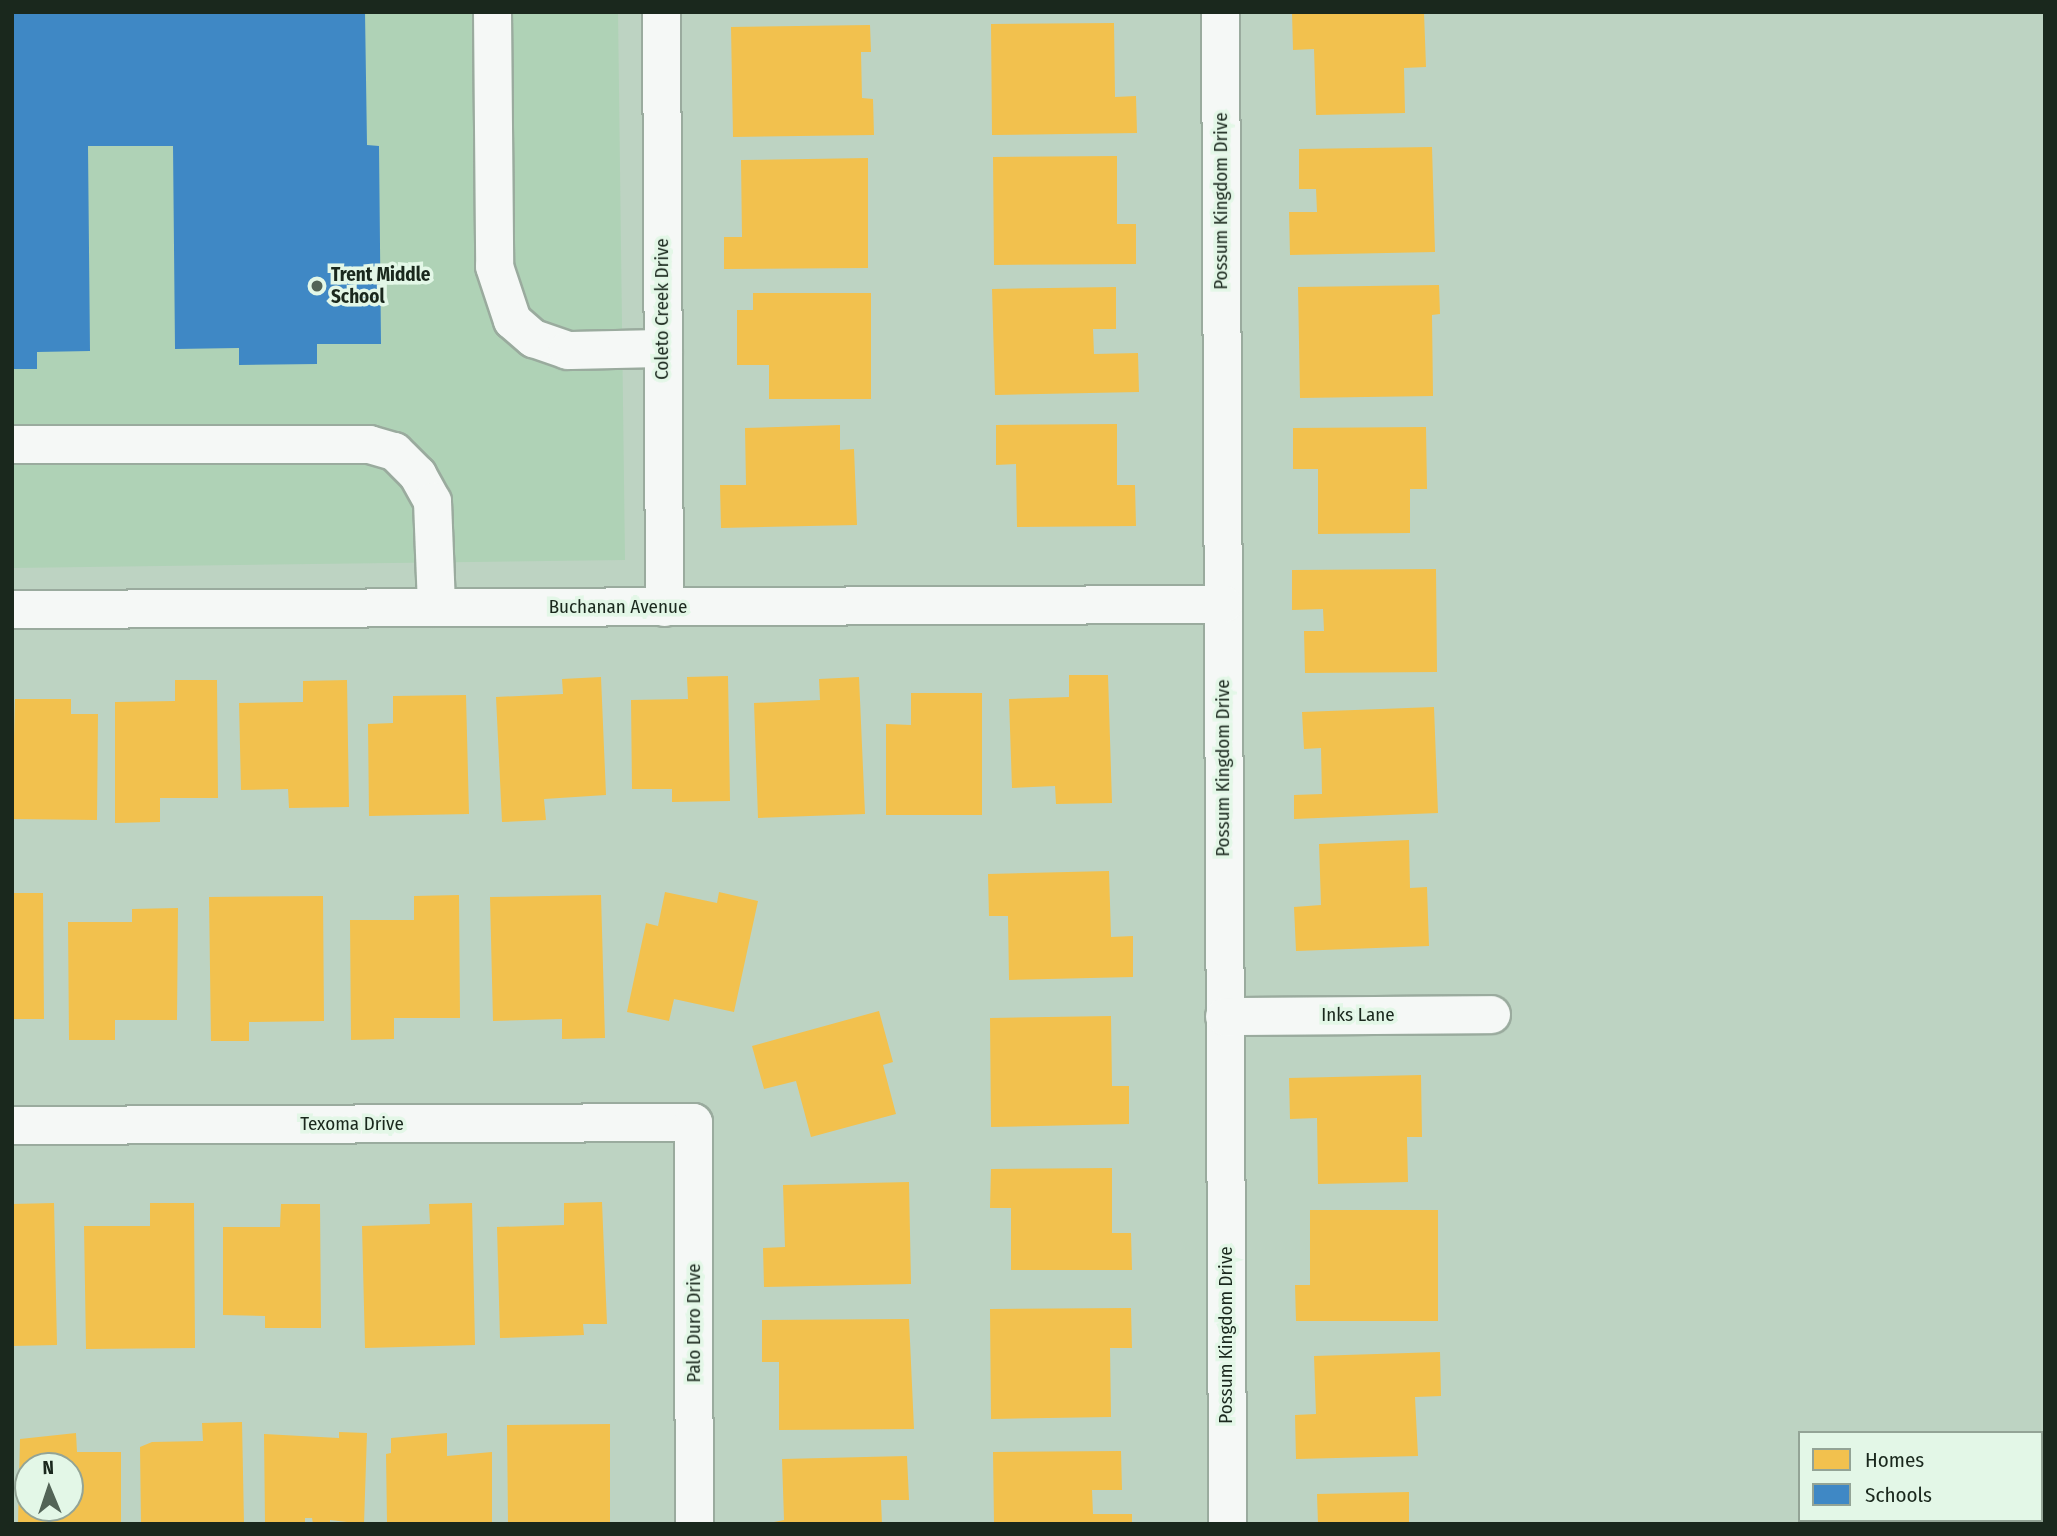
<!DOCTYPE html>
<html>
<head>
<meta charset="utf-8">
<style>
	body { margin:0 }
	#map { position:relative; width:2057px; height:1536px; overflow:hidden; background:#bdd3c2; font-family:"Fira Sans Condensed",sans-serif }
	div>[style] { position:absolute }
	.built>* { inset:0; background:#afd2b6 }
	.homes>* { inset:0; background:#f2c14e }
	.schools>* { inset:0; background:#3f88c5 }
	.roads { filter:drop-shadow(2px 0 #9aab9e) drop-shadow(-2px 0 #9aab9e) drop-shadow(0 2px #9aab9e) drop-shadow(0 -2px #9aab9e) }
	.minor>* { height:37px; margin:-18.5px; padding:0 18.5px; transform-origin:18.5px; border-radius:18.5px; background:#f5f8f6 }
	.dots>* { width:19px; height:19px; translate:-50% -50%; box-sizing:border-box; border:4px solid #e3f7e7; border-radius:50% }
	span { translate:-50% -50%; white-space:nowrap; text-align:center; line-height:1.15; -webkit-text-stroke:7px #e3f7e7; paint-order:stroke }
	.street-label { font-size:19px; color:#1a281d }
	.poi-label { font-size:19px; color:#1a281d; font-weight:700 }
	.left { translate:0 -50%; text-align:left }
	.frame { position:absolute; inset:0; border:14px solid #1a281d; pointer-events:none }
	.legend { position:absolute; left:1798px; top:1431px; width:245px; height:91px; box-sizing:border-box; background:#e3f7e7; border:2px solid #93a496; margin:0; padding:9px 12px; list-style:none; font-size:21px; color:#1a281d }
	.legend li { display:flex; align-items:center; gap:14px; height:35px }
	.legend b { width:35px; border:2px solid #93a496 }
	.north { position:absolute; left:14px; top:1452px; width:70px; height:70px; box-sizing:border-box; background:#e3f7e7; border:2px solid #93a496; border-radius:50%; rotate:358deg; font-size:19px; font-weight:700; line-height:28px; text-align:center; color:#1a281d }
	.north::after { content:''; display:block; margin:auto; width:24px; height:32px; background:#536457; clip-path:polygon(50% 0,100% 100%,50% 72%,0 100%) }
</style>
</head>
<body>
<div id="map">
	<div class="built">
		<i style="clip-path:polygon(12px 12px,618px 12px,625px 560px,12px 568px)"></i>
	</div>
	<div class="homes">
		<i style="clip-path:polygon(1292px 12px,1424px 12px,1426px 67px,1404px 68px,1405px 113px,1316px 115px,1314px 49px,1293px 50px)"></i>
		<i style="clip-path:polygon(1114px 23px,1115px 97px,1136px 96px,1137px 133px,992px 135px,991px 24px)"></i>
		<i style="clip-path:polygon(870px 25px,871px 52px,861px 52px,862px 98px,873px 99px,874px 135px,733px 137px,731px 27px)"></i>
		<i style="clip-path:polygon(1432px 147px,1435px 252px,1290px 255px,1289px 212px,1317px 212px,1316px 189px,1299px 189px,1299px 149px)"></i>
		<i style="clip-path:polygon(1117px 156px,1117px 224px,1136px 224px,1136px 264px,994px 265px,993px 157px)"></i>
		<i style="clip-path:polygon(868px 158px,868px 268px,724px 269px,724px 237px,742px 237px,741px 160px)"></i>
		<i style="clip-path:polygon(1439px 285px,1440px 314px,1432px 315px,1433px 396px,1300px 398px,1298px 287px)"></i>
		<i style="clip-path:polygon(1116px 287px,1116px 329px,1093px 329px,1094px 354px,1138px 353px,1139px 392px,995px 395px,992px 289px)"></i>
		<i style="clip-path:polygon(753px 293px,871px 293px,871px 399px,769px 399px,769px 365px,737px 365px,737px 310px,753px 310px)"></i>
		<i style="clip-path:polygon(1117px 424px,1117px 485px,1135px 485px,1136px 526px,1017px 527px,1016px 464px,996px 465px,996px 425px)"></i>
		<i style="clip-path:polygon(840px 425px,840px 450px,854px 449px,857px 525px,721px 528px,720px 485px,746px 485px,745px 428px)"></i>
		<i style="clip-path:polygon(1426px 427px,1427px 489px,1410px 489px,1410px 533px,1318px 534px,1318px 469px,1293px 469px,1293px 428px)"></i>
		<i style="clip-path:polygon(1436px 569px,1437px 672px,1305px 673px,1304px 631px,1324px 631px,1323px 609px,1292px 610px,1292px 570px)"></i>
		<i style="clip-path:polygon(1069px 675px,1108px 675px,1112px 803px,1056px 804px,1055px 786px,1012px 788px,1009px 699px,1069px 697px)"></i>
		<i style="clip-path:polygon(728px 676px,730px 801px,672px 802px,672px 789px,632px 789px,631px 700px,688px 699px,687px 677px)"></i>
		<i style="clip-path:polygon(601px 677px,606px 795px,544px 799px,546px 820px,502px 822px,496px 697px,563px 694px,562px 679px)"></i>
		<i style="clip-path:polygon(859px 677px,865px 814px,758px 818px,754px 703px,820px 700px,819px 679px)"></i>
		<i style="clip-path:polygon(175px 680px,217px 680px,218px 798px,160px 798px,160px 822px,115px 823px,115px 702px,175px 701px)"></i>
		<i style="clip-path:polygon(347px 680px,349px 807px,289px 808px,288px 789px,241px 790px,239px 703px,303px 702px,303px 681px)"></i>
		<i style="clip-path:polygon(911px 693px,982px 693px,982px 815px,886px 815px,886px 724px,911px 725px)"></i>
		<i style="clip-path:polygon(466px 695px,469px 814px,369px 816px,368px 724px,393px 723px,393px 696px)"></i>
		<i style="clip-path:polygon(15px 699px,71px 699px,71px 714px,98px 714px,97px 820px,12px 819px)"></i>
		<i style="clip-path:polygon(1434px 707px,1438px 813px,1294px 819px,1294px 795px,1322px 794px,1321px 748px,1304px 749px,1302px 712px)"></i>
		<i style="clip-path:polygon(1409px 840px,1410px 888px,1427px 887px,1429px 946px,1296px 951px,1294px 907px,1321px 905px,1319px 844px)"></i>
		<i style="clip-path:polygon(1109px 871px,1111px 937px,1133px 936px,1133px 977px,1009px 980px,1008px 916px,989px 916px,988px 874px)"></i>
		<i style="clip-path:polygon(665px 892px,717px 903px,719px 892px,758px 901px,734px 1012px,674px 999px,669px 1021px,627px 1012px,646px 923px,658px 926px)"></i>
		<i style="clip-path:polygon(12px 893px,43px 893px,44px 1019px,12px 1019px)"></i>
		<i style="clip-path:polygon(459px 895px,460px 1018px,394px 1018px,394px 1039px,351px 1040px,350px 920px,414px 920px,414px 896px)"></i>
		<i style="clip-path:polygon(601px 895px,605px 1038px,562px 1039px,562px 1019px,493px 1021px,490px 897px)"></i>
		<i style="clip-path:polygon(323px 896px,324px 1021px,249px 1022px,249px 1041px,211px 1041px,209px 897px)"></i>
		<i style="clip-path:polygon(178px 908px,177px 1020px,115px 1020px,115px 1040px,69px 1040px,68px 922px,132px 922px,132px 909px)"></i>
		<i style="clip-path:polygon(879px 1011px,893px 1062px,883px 1065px,896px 1114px,811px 1137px,796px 1081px,764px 1089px,752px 1046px)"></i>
		<i style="clip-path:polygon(1111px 1016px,1112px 1086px,1129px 1086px,1129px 1124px,991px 1127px,990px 1018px)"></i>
		<i style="clip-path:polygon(1421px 1075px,1422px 1137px,1407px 1137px,1408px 1182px,1318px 1184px,1317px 1118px,1290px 1119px,1289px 1078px)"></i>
		<i style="clip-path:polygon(1112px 1168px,1112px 1233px,1131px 1233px,1132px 1270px,1011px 1270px,1011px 1208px,990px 1208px,991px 1169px)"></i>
		<i style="clip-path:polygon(909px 1182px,911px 1284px,764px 1287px,763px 1248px,785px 1247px,783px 1185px)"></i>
		<i style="clip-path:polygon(602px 1202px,607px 1324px,583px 1324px,584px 1335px,500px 1338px,497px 1227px,564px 1225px,564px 1203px)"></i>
		<i style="clip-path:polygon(54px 1203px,57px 1345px,12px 1346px,12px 1204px)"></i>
		<i style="clip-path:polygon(150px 1203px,194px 1203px,195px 1348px,86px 1349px,84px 1226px,150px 1226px)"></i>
		<i style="clip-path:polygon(472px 1203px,475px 1345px,365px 1348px,362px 1226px,430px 1224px,429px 1204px)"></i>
		<i style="clip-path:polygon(281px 1204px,320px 1204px,321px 1328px,265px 1328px,265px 1316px,223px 1315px,223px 1227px,280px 1227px)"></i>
		<i style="clip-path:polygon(1310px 1210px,1438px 1210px,1438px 1321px,1296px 1321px,1295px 1285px,1310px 1285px)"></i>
		<i style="clip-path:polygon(1131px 1308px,1132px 1348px,1110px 1348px,1111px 1417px,991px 1419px,990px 1309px)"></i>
		<i style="clip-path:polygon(909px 1319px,914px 1429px,779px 1430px,779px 1362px,762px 1362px,762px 1320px)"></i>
		<i style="clip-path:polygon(1440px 1352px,1441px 1396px,1415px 1397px,1418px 1456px,1296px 1459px,1295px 1415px,1316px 1414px,1314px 1356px)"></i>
		<i style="clip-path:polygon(242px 1422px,244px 1524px,141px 1524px,140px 1447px,152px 1442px,203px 1441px,202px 1423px)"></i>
		<i style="clip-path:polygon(610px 1424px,610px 1524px,508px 1524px,507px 1425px)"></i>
		<i style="clip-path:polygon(339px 1432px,367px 1433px,364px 1524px,330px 1520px,330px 1524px,313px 1524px,312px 1518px,305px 1518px,305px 1524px,265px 1524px,264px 1434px,339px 1438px)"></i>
		<i style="clip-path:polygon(evenodd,76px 1433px,77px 1452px,121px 1452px,121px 1524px,18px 1524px,20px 1439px,76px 1433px,28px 1466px,70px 1466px,70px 1508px,28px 1508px,28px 1466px)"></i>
		<i style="clip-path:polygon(447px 1433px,447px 1456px,492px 1452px,492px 1524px,387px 1524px,386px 1454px,391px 1453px,391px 1438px)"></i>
		<i style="clip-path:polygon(1121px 1451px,1122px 1490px,1092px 1490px,1093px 1514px,1132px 1514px,1132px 1524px,994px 1524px,993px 1452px)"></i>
		<i style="clip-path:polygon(907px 1456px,909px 1500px,881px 1500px,882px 1524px,764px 1524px,784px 1520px,782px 1459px)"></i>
		<i style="clip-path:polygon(1409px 1492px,1409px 1524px,1318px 1524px,1317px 1494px)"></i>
	</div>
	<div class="schools">
		<i style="clip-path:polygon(12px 12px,365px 12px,367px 145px,379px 146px,381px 344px,317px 344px,317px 364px,239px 365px,239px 348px,175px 349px,173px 146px,88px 146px,90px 351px,37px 352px,37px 369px,12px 369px)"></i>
	</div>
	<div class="roads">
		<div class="minor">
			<i style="left:492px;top:12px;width:254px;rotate:89.5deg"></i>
			<i style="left:494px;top:266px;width:57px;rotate:71.6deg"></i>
			<i style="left:512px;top:320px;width:28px;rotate:41deg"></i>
			<i style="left:533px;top:338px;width:36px;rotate:19deg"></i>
			<i style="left:567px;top:350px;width:96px;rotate:-1.2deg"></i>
			<i style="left:661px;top:12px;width:595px;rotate:89.71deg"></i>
			<i style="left:1220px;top:12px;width:1512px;rotate:89.73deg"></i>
			<i style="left:12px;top:444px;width:357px"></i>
			<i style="left:369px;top:444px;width:26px;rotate:16deg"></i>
			<i style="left:394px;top:451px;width:33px;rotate:45deg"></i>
			<i style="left:417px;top:474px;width:31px;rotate:61deg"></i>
			<i style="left:432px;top:501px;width:106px;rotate:87.8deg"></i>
			<i style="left:12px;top:609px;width:1211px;rotate:-0.24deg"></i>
			<i style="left:1224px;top:1016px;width:267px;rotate:-0.4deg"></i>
			<i style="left:12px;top:1125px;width:681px;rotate:-0.25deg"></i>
			<i style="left:693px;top:1122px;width:402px;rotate:89.9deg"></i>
		</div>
	</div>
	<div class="dots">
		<i style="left:317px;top:286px;background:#536457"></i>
	</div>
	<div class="street-label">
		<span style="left:1221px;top:201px;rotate:-90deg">Possum Kingdom Drive</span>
		<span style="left:662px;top:309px;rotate:-90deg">Coleto Creek Drive</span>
		<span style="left:618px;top:607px">Buchanan Avenue</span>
		<span style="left:1223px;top:768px;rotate:-90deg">Possum Kingdom Drive</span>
		<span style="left:1358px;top:1015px">Inks Lane</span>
		<span style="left:352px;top:1124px">Texoma Drive</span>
		<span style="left:694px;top:1323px;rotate:-90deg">Palo Duro Drive</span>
		<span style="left:1226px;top:1335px;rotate:-90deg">Possum Kingdom Drive</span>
	</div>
	<div class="poi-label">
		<span class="left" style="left:331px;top:286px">Trent Middle<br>School</span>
	</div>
	<div class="frame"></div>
	<ul class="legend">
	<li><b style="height:19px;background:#f2c14e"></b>Homes</li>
	<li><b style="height:19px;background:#3f88c5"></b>Schools</li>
	</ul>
	<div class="north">N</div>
</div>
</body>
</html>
